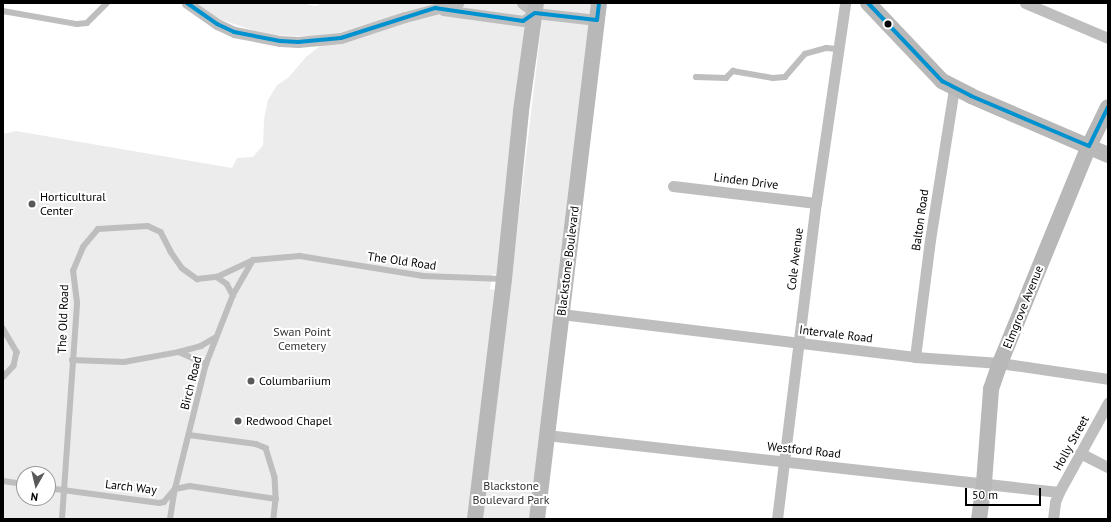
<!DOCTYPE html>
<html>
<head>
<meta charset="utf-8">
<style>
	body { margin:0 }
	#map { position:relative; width:1111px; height:522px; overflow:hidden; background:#fff; font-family:"PT Sans",sans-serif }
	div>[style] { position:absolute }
	.green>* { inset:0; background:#ececec }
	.lane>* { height:5.5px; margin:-2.75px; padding:0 2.75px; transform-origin:2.75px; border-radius:2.75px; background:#bebebe }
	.street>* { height:11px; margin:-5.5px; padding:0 5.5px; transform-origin:5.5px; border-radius:5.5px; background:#bebebe }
	.secondary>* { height:16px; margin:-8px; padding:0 8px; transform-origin:8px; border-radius:8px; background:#b8b8b8 }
	.bus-1>* { height:4px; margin:-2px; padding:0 2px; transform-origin:2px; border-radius:2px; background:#0092d0 }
	.dots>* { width:11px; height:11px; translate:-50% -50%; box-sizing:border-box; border:2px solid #fff; border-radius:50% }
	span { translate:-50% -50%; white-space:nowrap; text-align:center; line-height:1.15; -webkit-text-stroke:4px #fff; paint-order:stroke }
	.street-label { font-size:12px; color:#000 }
	.poi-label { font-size:12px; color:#000 }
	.left { translate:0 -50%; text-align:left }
	.park-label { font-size:12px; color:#333 }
	.frame { position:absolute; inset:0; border:4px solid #000; pointer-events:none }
	.north { position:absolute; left:16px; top:466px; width:40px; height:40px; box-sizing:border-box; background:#fff; border:1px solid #999; border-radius:50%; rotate:188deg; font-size:11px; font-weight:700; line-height:16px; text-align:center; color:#000 }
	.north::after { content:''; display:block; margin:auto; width:14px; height:18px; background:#595959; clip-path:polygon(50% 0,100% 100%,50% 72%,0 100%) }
	.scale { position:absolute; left:965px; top:488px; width:76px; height:18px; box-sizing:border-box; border:2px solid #000; border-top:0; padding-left:5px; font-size:12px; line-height:14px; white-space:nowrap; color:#000; -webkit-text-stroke:3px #fff; paint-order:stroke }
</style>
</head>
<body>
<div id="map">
	<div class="green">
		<i style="clip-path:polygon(evenodd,194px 3px,302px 3px,315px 6px,324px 3px,531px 3px,502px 275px,492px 274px,490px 289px,500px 291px,472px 519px,3px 519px,3px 134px,16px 131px,232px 168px,237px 158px,253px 157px,263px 145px,264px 119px,268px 100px,277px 85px,288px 78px,306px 57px,331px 37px,267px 35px,210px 16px,194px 3px,24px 474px,48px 474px,48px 498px,24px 498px,24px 474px)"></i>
		<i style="clip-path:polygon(544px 3px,591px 3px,533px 519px,483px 519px)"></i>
	</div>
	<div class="lane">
		<i style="left:3px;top:11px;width:75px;rotate:10deg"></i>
		<i style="left:77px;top:24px;width:10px;rotate:-6deg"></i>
		<i style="left:87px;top:23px;width:28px;rotate:-45deg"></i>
		<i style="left:696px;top:77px;width:30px;rotate:2deg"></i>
		<i style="left:726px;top:78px;width:10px;rotate:-45deg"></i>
		<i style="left:733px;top:71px;width:41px;rotate:9.9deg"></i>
		<i style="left:773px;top:78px;width:12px;rotate:-5deg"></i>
		<i style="left:785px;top:77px;width:30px;rotate:-49deg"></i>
		<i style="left:805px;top:54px;width:22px;rotate:-16deg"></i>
		<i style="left:826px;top:48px;width:12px;rotate:5deg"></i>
		<i style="left:217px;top:277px;width:12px;rotate:35deg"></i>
		<i style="left:227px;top:284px;width:13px;rotate:61deg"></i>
		<i style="left:3px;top:328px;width:28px;rotate:60deg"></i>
		<i style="left:17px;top:352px;width:14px;rotate:102deg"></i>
		<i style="left:14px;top:366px;width:16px;rotate:133deg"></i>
		<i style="left:179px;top:352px;width:23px;rotate:-15deg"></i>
		<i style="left:201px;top:346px;width:16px;rotate:-30deg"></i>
		<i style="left:72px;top:360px;width:52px;rotate:2.2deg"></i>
		<i style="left:124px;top:362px;width:56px;rotate:-10.3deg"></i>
		<i style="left:179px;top:352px;width:30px;rotate:24deg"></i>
		<i style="left:189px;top:435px;width:68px;rotate:7.7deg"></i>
		<i style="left:256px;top:444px;width:11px;rotate:22deg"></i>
		<i style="left:266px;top:448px;width:30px;rotate:73deg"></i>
		<i style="left:275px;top:477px;width:22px;rotate:87deg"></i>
		<i style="left:276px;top:499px;width:20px;rotate:96deg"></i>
		<i style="left:3px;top:481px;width:21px;rotate:8deg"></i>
		<i style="left:48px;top:488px;width:112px;rotate:7.7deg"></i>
		<i style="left:159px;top:503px;width:5px;rotate:-11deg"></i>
		<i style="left:164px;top:502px;width:17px;rotate:-50deg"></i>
		<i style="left:175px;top:489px;width:15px;rotate:-11deg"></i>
		<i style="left:190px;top:486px;width:87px;rotate:8.6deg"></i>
		<i style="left:62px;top:519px;width:217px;rotate:-86deg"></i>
		<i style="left:77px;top:303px;width:32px;rotate:-97deg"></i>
		<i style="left:73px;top:271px;width:26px;rotate:-67deg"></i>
		<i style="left:83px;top:247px;width:23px;rotate:-50deg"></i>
		<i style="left:98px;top:229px;width:50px;rotate:-3.4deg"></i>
		<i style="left:148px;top:226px;width:14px;rotate:25deg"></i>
		<i style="left:161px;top:232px;width:22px;rotate:63deg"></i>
		<i style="left:171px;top:252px;width:19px;rotate:55deg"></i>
		<i style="left:182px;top:268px;width:19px;rotate:36deg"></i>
		<i style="left:197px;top:279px;width:20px;rotate:-6deg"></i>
		<i style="left:217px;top:277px;width:40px;rotate:-25deg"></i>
		<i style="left:253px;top:260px;width:47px;rotate:-4.9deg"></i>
		<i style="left:300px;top:256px;width:125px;rotate:9.2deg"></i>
		<i style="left:423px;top:276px;width:80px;rotate:2.1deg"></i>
		<i style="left:170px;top:519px;width:30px;rotate:-81deg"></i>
		<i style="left:175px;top:489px;width:129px;rotate:-76.1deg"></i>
		<i style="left:206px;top:364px;width:74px;rotate:-68.6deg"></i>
		<i style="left:233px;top:295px;width:40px;rotate:-60.3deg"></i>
	</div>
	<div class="street">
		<i style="left:187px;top:3px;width:37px;rotate:35deg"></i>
		<i style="left:217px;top:24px;width:19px;rotate:25deg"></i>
		<i style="left:234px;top:32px;width:47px;rotate:11.1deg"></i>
		<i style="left:280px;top:41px;width:18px;rotate:3deg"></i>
		<i style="left:298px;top:42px;width:43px;rotate:-5.3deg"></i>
		<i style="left:341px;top:38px;width:67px;rotate:-18.2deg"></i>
		<i style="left:405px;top:17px;width:55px;rotate:-14.8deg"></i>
		<i style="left:522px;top:3px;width:16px;rotate:38deg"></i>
		<i style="left:1025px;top:3px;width:90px;rotate:22.9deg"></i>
		<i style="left:443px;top:10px;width:81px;rotate:7.8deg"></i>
		<i style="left:523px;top:21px;width:14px;rotate:-34deg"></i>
		<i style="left:535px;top:13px;width:62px;rotate:6.4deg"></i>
		<i style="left:673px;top:186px;width:144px;rotate:6.8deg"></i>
		<i style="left:561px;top:314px;width:357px;rotate:6.9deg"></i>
		<i style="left:915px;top:357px;width:85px;rotate:4deg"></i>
		<i style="left:1000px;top:363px;width:109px;rotate:8.4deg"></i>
		<i style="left:915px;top:357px;width:118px;rotate:-82.7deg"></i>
		<i style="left:930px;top:240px;width:154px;rotate:-81deg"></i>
		<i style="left:546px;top:435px;width:516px;rotate:6.34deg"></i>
		<i style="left:1080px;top:453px;width:31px;rotate:27deg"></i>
		<i style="left:777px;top:519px;width:318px;rotate:-83deg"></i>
		<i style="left:816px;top:203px;width:202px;rotate:-81.7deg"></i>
		<i style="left:1053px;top:519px;width:17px;rotate:-83deg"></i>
		<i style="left:1055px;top:502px;width:11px;rotate:-68deg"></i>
		<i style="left:1059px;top:492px;width:102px;rotate:-61.2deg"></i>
	</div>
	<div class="secondary">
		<i style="left:868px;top:3px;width:108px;rotate:46.5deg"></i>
		<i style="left:942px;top:81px;width:33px;rotate:27deg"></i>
		<i style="left:971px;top:96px;width:149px;rotate:23.3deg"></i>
		<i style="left:475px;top:519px;width:242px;rotate:-83.1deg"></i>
		<i style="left:504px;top:279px;width:169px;rotate:-84.2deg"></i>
		<i style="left:521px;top:111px;width:109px;rotate:-82.1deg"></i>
		<i style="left:537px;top:519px;width:520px;rotate:-83.15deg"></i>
		<i style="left:979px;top:519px;width:36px;rotate:-82deg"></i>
		<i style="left:984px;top:483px;width:94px;rotate:-85.7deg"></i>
		<i style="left:991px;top:389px;width:28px;rotate:-71deg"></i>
		<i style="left:1000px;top:363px;width:235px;rotate:-67.7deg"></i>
		<i style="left:1089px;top:146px;width:43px;rotate:-64deg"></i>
	</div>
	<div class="bus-1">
		<i style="left:187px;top:3px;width:37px;rotate:35deg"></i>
		<i style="left:217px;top:24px;width:19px;rotate:25deg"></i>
		<i style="left:234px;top:32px;width:47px;rotate:11.1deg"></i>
		<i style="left:280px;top:41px;width:18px;rotate:3deg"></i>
		<i style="left:298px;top:42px;width:43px;rotate:-5.3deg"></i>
		<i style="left:341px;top:38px;width:99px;rotate:-17.7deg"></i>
		<i style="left:435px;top:8px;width:89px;rotate:8.4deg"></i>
		<i style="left:523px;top:21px;width:14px;rotate:-34deg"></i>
		<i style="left:535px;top:13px;width:62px;rotate:6.4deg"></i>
		<i style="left:597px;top:20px;width:17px;rotate:-83deg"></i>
		<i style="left:868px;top:3px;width:108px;rotate:46.5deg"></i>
		<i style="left:942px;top:81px;width:33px;rotate:27deg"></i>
		<i style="left:971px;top:96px;width:128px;rotate:23deg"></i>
		<i style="left:1089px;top:146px;width:43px;rotate:-64deg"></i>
	</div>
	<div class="dots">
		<i style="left:888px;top:24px;background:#000"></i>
		<i style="left:32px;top:204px;background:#595959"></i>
		<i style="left:251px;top:381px;background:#595959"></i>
		<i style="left:238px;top:421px;background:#595959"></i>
	</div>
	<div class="street-label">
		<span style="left:746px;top:181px;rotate:7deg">Linden Drive</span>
		<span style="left:920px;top:220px;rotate:-82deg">Balton Road</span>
		<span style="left:795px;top:259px;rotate:-83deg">Cole Avenue</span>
		<span style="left:402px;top:261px;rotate:8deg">The Old Road</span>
		<span style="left:568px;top:261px;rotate:-83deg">Blackstone Boulevard</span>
		<span style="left:1023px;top:307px;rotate:-68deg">Elmgrove Avenue</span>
		<span style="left:63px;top:319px;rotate:-88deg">The Old Road</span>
		<span style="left:836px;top:334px;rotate:7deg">Intervale Road</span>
		<span style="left:191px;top:383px;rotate:-76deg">Birch Road</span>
		<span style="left:1071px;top:443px;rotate:-61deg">Holly Street</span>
		<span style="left:804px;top:450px;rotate:6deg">Westford Road</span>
		<span style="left:131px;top:487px;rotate:7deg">Larch Way</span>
	</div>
	<div class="poi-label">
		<span class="left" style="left:40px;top:204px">Horticultural<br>Center</span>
		<span class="left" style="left:259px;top:381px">Columbariium</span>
		<span class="left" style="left:246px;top:421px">Redwood Chapel</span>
	</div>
	<div class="park-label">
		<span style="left:302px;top:339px">Swan Point<br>Cemetery</span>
		<span style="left:511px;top:493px">Blackstone<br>Boulevard Park</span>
	</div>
	<div class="frame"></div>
	<div class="north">N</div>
	<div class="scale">50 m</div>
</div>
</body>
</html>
